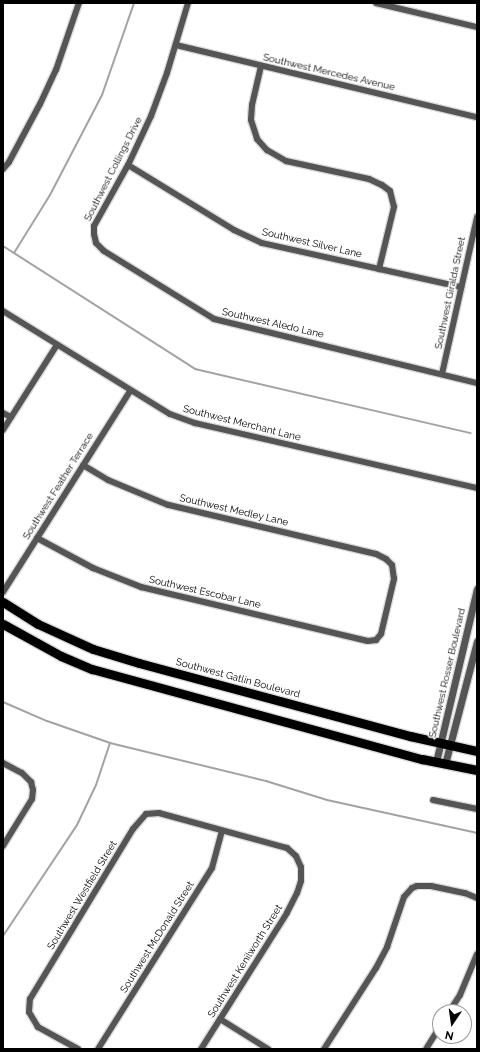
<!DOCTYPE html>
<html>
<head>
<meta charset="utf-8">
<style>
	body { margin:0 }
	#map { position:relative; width:480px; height:1052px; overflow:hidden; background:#fff; font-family:Raleway,sans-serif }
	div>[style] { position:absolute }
	.stream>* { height:2px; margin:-1px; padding:0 1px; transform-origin:1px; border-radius:1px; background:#a3a3a3 }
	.roads { filter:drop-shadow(1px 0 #dbdbdb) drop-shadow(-1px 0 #dbdbdb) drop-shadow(0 1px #dbdbdb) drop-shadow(0 -1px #dbdbdb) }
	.minor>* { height:6px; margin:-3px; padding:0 3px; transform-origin:3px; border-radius:3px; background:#555 }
	.tertiary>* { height:7px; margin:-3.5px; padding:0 3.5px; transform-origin:3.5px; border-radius:3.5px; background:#555 }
	.primary>* { height:9px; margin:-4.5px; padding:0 4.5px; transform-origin:4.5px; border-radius:4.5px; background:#000 }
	span { translate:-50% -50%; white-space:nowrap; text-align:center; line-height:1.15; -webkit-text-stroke:3px #fff; paint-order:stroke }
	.street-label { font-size:10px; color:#000 }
	.frame { position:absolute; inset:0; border:4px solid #000; pointer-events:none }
	.north { position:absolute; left:432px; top:1004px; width:40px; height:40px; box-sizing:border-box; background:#fff; border:1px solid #999; border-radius:50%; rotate:193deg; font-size:11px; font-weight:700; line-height:16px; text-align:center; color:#000 }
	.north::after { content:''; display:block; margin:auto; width:14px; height:18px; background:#000; clip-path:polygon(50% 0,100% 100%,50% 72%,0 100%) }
</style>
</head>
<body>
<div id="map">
	<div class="stream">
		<i style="left:3px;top:246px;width:228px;rotate:32.6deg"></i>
		<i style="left:195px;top:369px;width:283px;rotate:13.1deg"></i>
		<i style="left:14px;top:253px;width:68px;rotate:-58.2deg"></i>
		<i style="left:50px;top:195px;width:113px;rotate:-62.5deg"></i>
		<i style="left:102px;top:95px;width:97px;rotate:-70.8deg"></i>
		<i style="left:3px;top:702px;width:48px;rotate:23.4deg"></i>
		<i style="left:47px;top:721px;width:67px;rotate:19.2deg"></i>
		<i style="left:110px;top:743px;width:161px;rotate:13.7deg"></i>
		<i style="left:266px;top:781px;width:64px;rotate:17.3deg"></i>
		<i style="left:327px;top:800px;width:154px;rotate:12.4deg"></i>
		<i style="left:3px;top:936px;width:133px;rotate:-56.3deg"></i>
		<i style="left:77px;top:825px;width:44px;rotate:-64.6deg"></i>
		<i style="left:96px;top:785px;width:44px;rotate:-71.6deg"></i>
	</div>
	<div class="roads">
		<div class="minor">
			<i style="left:188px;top:3px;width:73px;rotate:106.7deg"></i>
			<i style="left:167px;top:73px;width:46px;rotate:110.4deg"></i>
			<i style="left:151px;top:116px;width:54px;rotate:115.1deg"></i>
			<i style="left:128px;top:165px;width:70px;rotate:119.1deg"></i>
			<i style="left:94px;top:226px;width:8px;rotate:90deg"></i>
			<i style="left:94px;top:234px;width:9px;rotate:77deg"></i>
			<i style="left:96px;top:243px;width:11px;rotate:45deg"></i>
			<i style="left:104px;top:251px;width:129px;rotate:31.7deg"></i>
			<i style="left:214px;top:319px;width:271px;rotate:13.7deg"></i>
			<i style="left:376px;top:3px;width:104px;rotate:13.4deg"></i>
			<i style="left:176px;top:45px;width:309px;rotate:13.5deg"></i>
			<i style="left:261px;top:66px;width:40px;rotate:103deg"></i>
			<i style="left:252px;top:105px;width:15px;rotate:94deg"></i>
			<i style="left:251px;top:120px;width:20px;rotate:72deg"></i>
			<i style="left:257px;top:139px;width:15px;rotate:48deg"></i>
			<i style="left:267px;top:150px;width:22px;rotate:30deg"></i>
			<i style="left:286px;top:161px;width:85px;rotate:12.2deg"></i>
			<i style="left:369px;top:179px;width:14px;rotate:25deg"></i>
			<i style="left:382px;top:185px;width:10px;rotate:37deg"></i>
			<i style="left:390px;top:191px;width:16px;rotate:76deg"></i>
			<i style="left:394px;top:207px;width:64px;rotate:103.6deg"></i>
			<i style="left:128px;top:165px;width:124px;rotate:31.5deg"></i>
			<i style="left:234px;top:230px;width:31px;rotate:25deg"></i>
			<i style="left:262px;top:243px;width:204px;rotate:12.5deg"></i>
			<i style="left:3px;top:169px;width:9px;rotate:-49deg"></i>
			<i style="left:9px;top:162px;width:66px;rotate:-61.9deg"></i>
			<i style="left:40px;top:104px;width:38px;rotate:-65deg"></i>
			<i style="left:56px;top:70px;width:71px;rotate:-71.1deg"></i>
			<i style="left:3px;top:311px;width:196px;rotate:31.7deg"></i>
			<i style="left:170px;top:414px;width:27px;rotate:20deg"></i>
			<i style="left:195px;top:423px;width:289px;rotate:13deg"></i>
			<i style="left:442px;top:374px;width:161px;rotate:-77.4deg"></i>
			<i style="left:3px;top:413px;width:9px;rotate:27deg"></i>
			<i style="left:3px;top:430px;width:101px;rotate:-57.6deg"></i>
			<i style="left:37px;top:538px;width:64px;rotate:28.2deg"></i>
			<i style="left:93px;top:568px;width:52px;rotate:21.6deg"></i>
			<i style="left:141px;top:587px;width:233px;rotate:13.4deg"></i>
			<i style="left:368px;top:641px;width:8px;rotate:-7deg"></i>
			<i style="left:376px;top:640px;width:8px;rotate:-50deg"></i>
			<i style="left:381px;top:634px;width:57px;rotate:-76.7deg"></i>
			<i style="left:394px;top:579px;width:14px;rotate:-98deg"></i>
			<i style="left:392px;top:565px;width:8px;rotate:-135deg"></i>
			<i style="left:386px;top:559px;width:11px;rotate:-153deg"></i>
			<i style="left:376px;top:554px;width:214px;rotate:-166.7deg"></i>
			<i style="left:168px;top:505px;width:65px;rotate:-157.4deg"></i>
			<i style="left:108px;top:480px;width:29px;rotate:-149deg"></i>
			<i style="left:3px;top:592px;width:238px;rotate:-57.7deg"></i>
			<i style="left:3px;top:763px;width:21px;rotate:28deg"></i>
			<i style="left:22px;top:773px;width:13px;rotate:45deg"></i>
			<i style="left:31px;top:782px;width:8px;rotate:76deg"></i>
			<i style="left:33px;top:790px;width:9px;rotate:96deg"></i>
			<i style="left:32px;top:799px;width:55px;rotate:121.7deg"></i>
			<i style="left:433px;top:800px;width:45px;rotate:11.6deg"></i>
			<i style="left:449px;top:1012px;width:20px;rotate:-57deg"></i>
			<i style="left:460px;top:995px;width:44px;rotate:-67.5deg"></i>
			<i style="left:220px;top:1019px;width:57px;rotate:32deg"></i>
			<i style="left:78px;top:1049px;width:46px;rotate:-151.2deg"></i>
			<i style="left:38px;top:1027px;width:17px;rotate:-121deg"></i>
			<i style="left:29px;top:1012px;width:13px;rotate:-86deg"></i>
			<i style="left:30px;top:999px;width:199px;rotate:-58.8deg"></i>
			<i style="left:133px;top:829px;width:20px;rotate:-49deg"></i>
			<i style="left:146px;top:814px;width:13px;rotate:-4deg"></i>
			<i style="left:159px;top:813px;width:133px;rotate:15.3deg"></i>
			<i style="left:287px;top:848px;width:12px;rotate:42deg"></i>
			<i style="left:296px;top:856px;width:12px;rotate:66deg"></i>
			<i style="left:301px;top:867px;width:14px;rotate:90deg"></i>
			<i style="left:301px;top:881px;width:13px;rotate:108deg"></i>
			<i style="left:297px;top:893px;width:22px;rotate:117deg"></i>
			<i style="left:287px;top:913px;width:161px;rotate:122.3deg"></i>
			<i style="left:98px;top:1049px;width:214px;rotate:-57.8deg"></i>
			<i style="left:212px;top:868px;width:38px;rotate:-75deg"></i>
			<i style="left:324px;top:1049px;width:96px;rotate:-57.3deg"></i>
			<i style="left:376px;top:968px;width:24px;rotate:-62deg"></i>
			<i style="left:387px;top:947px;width:53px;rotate:-71.2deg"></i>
			<i style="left:404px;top:897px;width:12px;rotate:-48deg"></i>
			<i style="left:412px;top:888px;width:5px;rotate:-22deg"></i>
			<i style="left:417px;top:886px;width:14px"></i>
			<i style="left:431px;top:886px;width:35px;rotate:12deg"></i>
			<i style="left:465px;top:893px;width:13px;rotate:23deg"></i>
			<i style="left:426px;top:1049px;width:26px;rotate:-58deg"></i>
		</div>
		<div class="tertiary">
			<i style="left:436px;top:762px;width:178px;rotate:-76.7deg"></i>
			<i style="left:445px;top:764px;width:127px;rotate:-75.4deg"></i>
		</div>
		<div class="primary">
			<i style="left:3px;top:602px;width:41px;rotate:32.2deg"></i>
			<i style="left:38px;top:624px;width:60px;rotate:24.4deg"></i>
			<i style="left:93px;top:649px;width:48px;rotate:16.9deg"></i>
			<i style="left:139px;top:663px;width:281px;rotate:15.1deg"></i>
			<i style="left:410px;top:736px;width:69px;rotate:12.6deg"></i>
			<i style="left:3px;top:624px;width:66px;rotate:28.9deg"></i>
			<i style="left:61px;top:656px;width:34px;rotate:23deg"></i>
			<i style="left:92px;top:669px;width:342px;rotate:15.3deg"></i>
			<i style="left:422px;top:759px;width:56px;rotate:11.3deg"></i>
		</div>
	</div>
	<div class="street-label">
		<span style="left:329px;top:72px;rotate:13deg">Southwest Mercedes Avenue</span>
		<span style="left:113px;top:169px;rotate:-63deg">Southwest Collings Drive</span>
		<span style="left:312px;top:243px;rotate:13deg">Southwest Silver Lane</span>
		<span style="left:450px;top:293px;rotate:-78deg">Southwest Giralda Street</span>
		<span style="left:273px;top:323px;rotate:13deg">Southwest Aledo Lane</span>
		<span style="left:242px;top:423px;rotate:14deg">Southwest Merchant Lane</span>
		<span style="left:58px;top:486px;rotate:-58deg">Southwest Feather Terrace</span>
		<span style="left:234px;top:510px;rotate:13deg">Southwest Medley Lane</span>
		<span style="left:205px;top:592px;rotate:13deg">Southwest Escobar Lane</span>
		<span style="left:447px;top:673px;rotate:-77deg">Southwest Rosser Boulevard</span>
		<span style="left:238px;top:678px;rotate:15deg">Southwest Gatlin Boulevard</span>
		<span style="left:82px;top:895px;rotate:-59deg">Southwest Westfield Street</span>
		<span style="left:157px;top:937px;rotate:-58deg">Southwest McDonald Street</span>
		<span style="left:245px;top:961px;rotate:-58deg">Southwest Kenilworth Street</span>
	</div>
	<div class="frame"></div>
	<div class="north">N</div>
</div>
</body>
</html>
